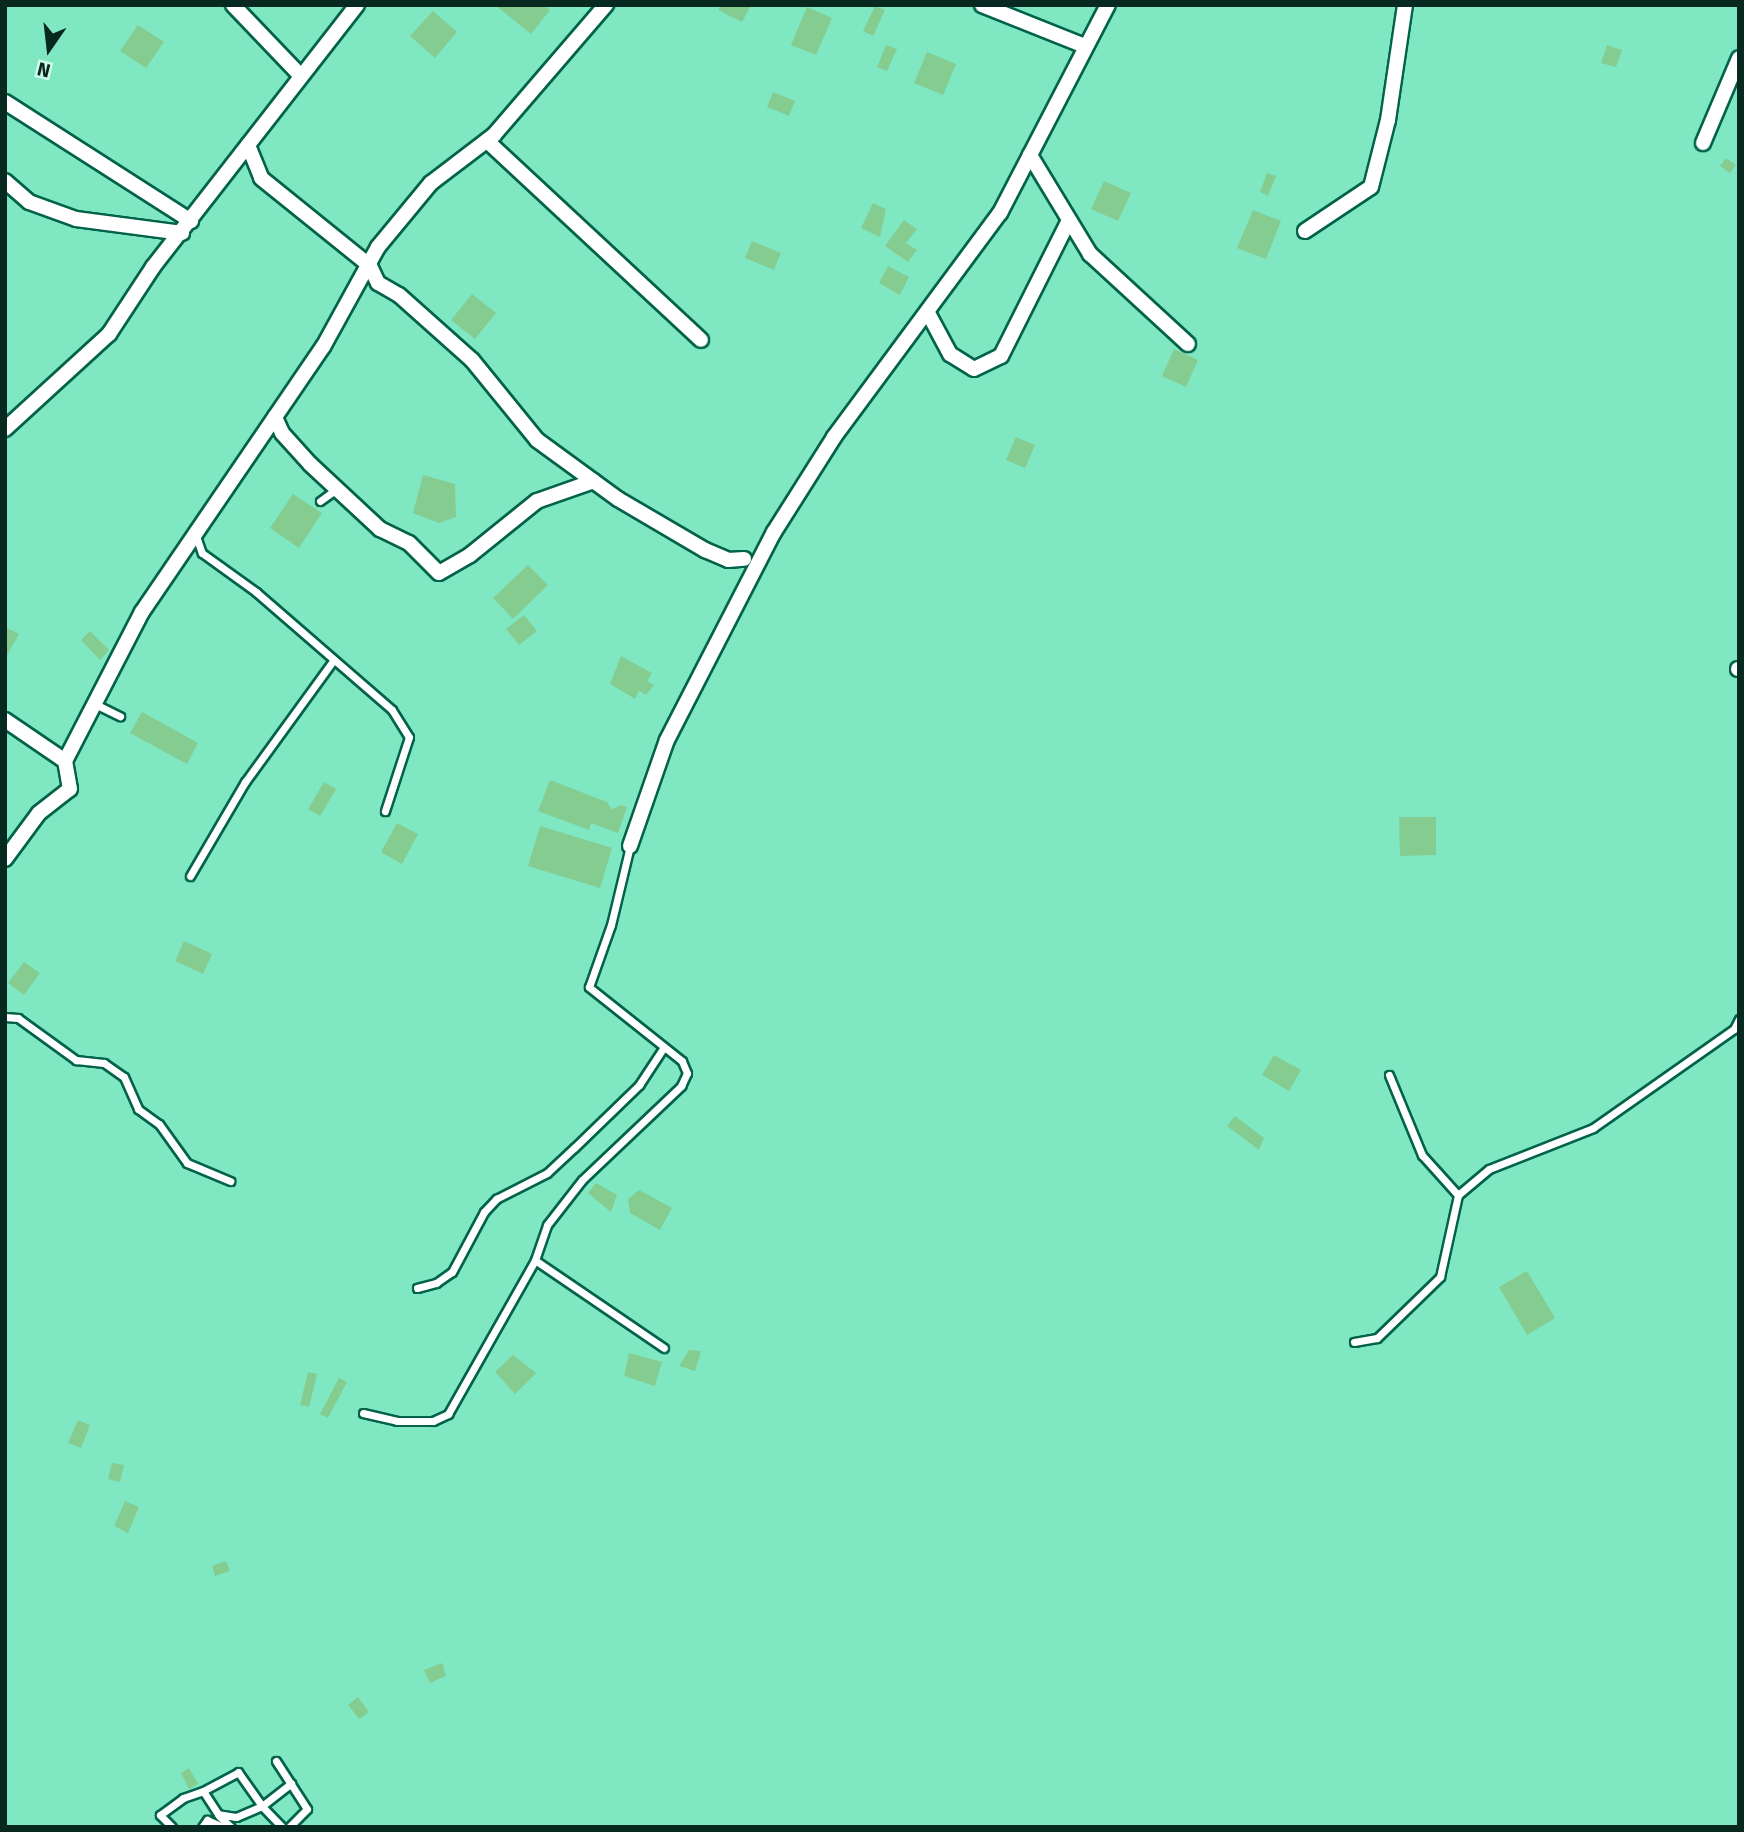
<!DOCTYPE html>
<html>
<head>
<meta charset="utf-8">
<style>
	body { margin:0 }
	#map { position:relative; width:1744px; height:1832px; overflow:hidden; background:#80e7c3; font-family:"Fira Sans",sans-serif }
	div>[style] { position:absolute }
	.building>* { inset:0; background:#85cc91 }
	.roads { filter:drop-shadow(2px 0 #03624a) drop-shadow(-2px 0 #03624a) drop-shadow(0 2px #03624a) drop-shadow(0 -2px #03624a) }
	.lane>* { height:7px; margin:-3.5px; padding:0 3.5px; transform-origin:3.5px; border-radius:3.5px; background:#fff }
	.street>* { height:14px; margin:-7px; padding:0 7px; transform-origin:7px; border-radius:7px; background:#fff }
	span { translate:-50% -50%; white-space:nowrap; text-align:center; line-height:1.15; -webkit-text-stroke:7px #cdfdea; paint-order:stroke }
	.frame { position:absolute; inset:0; border:7px solid #07291f; pointer-events:none }
	.north { position:absolute; left:14px; top:14px; width:70px; height:70px; -webkit-text-stroke:5px #cdfdea; paint-order:stroke; rotate:194deg; font-size:19px; font-weight:700; line-height:28px; text-align:center; color:#07291f }
	.north::after { content:''; display:block; margin:auto; width:24px; height:32px; background:#07291f; clip-path:polygon(50% 0,100% 100%,50% 72%,0 100%) }
</style>
</head>
<body>
<div id="map">
	<div class="building">
		<i style="clip-path:polygon(495px 5px,544px 5px,550px 10px,531px 34px)"></i>
		<i style="clip-path:polygon(721px 5px,751px 5px,742px 22px,718px 10px)"></i>
		<i style="clip-path:polygon(875px 6px,885px 10px,873px 36px,863px 31px)"></i>
		<i style="clip-path:polygon(807px 7px,832px 18px,816px 55px,791px 45px)"></i>
		<i style="clip-path:polygon(433px 11px,457px 32px,435px 58px,410px 36px)"></i>
		<i style="clip-path:polygon(138px 25px,164px 42px,146px 68px,120px 51px)"></i>
		<i style="clip-path:polygon(886px 45px,897px 49px,887px 71px,877px 67px)"></i>
		<i style="clip-path:polygon(1607px 45px,1622px 50px,1616px 67px,1601px 63px)"></i>
		<i style="clip-path:polygon(927px 52px,956px 64px,943px 95px,914px 83px)"></i>
		<i style="clip-path:polygon(773px 92px,795px 101px,789px 116px,767px 107px)"></i>
		<i style="clip-path:polygon(1726px 158px,1736px 165px,1730px 173px,1720px 166px)"></i>
		<i style="clip-path:polygon(1267px 173px,1276px 176px,1268px 196px,1260px 192px)"></i>
		<i style="clip-path:polygon(1104px 181px,1131px 193px,1118px 221px,1091px 209px)"></i>
		<i style="clip-path:polygon(873px 203px,886px 209px,880px 237px,861px 228px)"></i>
		<i style="clip-path:polygon(1253px 210px,1281px 221px,1266px 259px,1237px 248px)"></i>
		<i style="clip-path:polygon(904px 220px,917px 229px,906px 243px,917px 250px,908px 262px,885px 246px)"></i>
		<i style="clip-path:polygon(752px 241px,781px 253px,774px 270px,745px 258px)"></i>
		<i style="clip-path:polygon(888px 266px,909px 277px,900px 295px,879px 283px)"></i>
		<i style="clip-path:polygon(472px 294px,496px 313px,475px 339px,451px 320px)"></i>
		<i style="clip-path:polygon(1174px 349px,1198px 360px,1186px 387px,1162px 376px)"></i>
		<i style="clip-path:polygon(1016px 437px,1035px 445px,1025px 468px,1006px 460px)"></i>
		<i style="clip-path:polygon(423px 475px,455px 484px,456px 517px,439px 523px,413px 513px)"></i>
		<i style="clip-path:polygon(293px 494px,322px 513px,299px 548px,270px 528px)"></i>
		<i style="clip-path:polygon(528px 565px,548px 585px,513px 619px,493px 598px)"></i>
		<i style="clip-path:polygon(524px 615px,537px 631px,519px 645px,506px 629px)"></i>
		<i style="clip-path:polygon(5px 627px,19px 634px,5px 659px)"></i>
		<i style="clip-path:polygon(90px 631px,109px 650px,100px 660px,81px 640px)"></i>
		<i style="clip-path:polygon(621px 656px,652px 673px,647px 681px,654px 685px,646px 695px,639px 691px,635px 699px,610px 684px)"></i>
		<i style="clip-path:polygon(142px 712px,198px 743px,187px 764px,130px 733px)"></i>
		<i style="clip-path:polygon(550px 780px,607px 802px,612px 810px,620px 805px,627px 807px,618px 833px,591px 823px,589px 830px,538px 811px)"></i>
		<i style="clip-path:polygon(324px 782px,336px 789px,320px 816px,308px 809px)"></i>
		<i style="clip-path:polygon(1399px 817px,1436px 817px,1436px 855px,1400px 856px)"></i>
		<i style="clip-path:polygon(397px 823px,418px 834px,402px 864px,381px 852px)"></i>
		<i style="clip-path:polygon(540px 826px,612px 848px,600px 888px,528px 866px)"></i>
		<i style="clip-path:polygon(184px 941px,212px 954px,203px 974px,175px 961px)"></i>
		<i style="clip-path:polygon(24px 962px,40px 973px,24px 995px,8px 983px)"></i>
		<i style="clip-path:polygon(1274px 1055px,1301px 1070px,1289px 1091px,1262px 1075px)"></i>
		<i style="clip-path:polygon(1235px 1116px,1264px 1138px,1259px 1150px,1227px 1126px)"></i>
		<i style="clip-path:polygon(596px 1183px,617px 1195px,611px 1212px,588px 1193px)"></i>
		<i style="clip-path:polygon(639px 1190px,672px 1208px,660px 1230px,630px 1213px,628px 1199px)"></i>
		<i style="clip-path:polygon(1527px 1271px,1555px 1318px,1527px 1335px,1499px 1287px)"></i>
		<i style="clip-path:polygon(689px 1350px,701px 1351px,695px 1371px,679px 1366px)"></i>
		<i style="clip-path:polygon(629px 1353px,662px 1362px,655px 1386px,624px 1376px)"></i>
		<i style="clip-path:polygon(513px 1355px,536px 1373px,515px 1394px,495px 1372px)"></i>
		<i style="clip-path:polygon(308px 1372px,317px 1374px,309px 1407px,300px 1405px)"></i>
		<i style="clip-path:polygon(339px 1378px,347px 1382px,328px 1418px,320px 1414px)"></i>
		<i style="clip-path:polygon(78px 1420px,90px 1425px,81px 1448px,68px 1443px)"></i>
		<i style="clip-path:polygon(112px 1463px,124px 1465px,120px 1482px,108px 1479px)"></i>
		<i style="clip-path:polygon(125px 1501px,139px 1507px,128px 1533px,114px 1526px)"></i>
		<i style="clip-path:polygon(226px 1561px,230px 1571px,215px 1576px,212px 1566px)"></i>
		<i style="clip-path:polygon(442px 1663px,446px 1676px,430px 1683px,424px 1670px)"></i>
		<i style="clip-path:polygon(358px 1697px,369px 1712px,359px 1719px,348px 1705px)"></i>
		<i style="clip-path:polygon(189px 1768px,198px 1784px,189px 1789px,181px 1773px)"></i>
	</div>
	<div class="roads">
		<div class="lane">
			<i style="left:320px;top:501px;width:22px;rotate:-36deg"></i>
			<i style="left:196px;top:536px;width:18px;rotate:71deg"></i>
			<i style="left:202px;top:553px;width:67px;rotate:35.8deg"></i>
			<i style="left:256px;top:592px;width:180px;rotate:40.9deg"></i>
			<i style="left:392px;top:710px;width:32px;rotate:58deg"></i>
			<i style="left:409px;top:737px;width:78px;rotate:108deg"></i>
			<i style="left:95px;top:704px;width:28px;rotate:26deg"></i>
			<i style="left:190px;top:876px;width:109px;rotate:-59.7deg"></i>
			<i style="left:245px;top:782px;width:150px;rotate:-54deg"></i>
			<i style="left:5px;top:1017px;width:13px;rotate:4deg"></i>
			<i style="left:18px;top:1018px;width:72px;rotate:35.9deg"></i>
			<i style="left:76px;top:1060px;width:28px;rotate:6deg"></i>
			<i style="left:104px;top:1063px;width:24px;rotate:35deg"></i>
			<i style="left:124px;top:1077px;width:35px;rotate:66deg"></i>
			<i style="left:138px;top:1109px;width:26px;rotate:36deg"></i>
			<i style="left:159px;top:1124px;width:48px;rotate:54.3deg"></i>
			<i style="left:187px;top:1163px;width:47px;rotate:22.7deg"></i>
			<i style="left:1389px;top:1075px;width:87px;rotate:67.6deg"></i>
			<i style="left:1422px;top:1155px;width:54px;rotate:48deg"></i>
			<i style="left:1458px;top:1195px;width:40px;rotate:-40deg"></i>
			<i style="left:1489px;top:1169px;width:112px;rotate:-21.5deg"></i>
			<i style="left:1593px;top:1128px;width:172px;rotate:-35.1deg"></i>
			<i style="left:1734px;top:1029px;width:11px;rotate:-63deg"></i>
			<i style="left:535px;top:1260px;width:156px;rotate:34.3deg"></i>
			<i style="left:417px;top:1288px;width:20px;rotate:-15deg"></i>
			<i style="left:436px;top:1283px;width:19px;rotate:-35deg"></i>
			<i style="left:452px;top:1272px;width:68px;rotate:-61.9deg"></i>
			<i style="left:484px;top:1212px;width:18px;rotate:-47deg"></i>
			<i style="left:496px;top:1199px;width:57px;rotate:-27deg"></i>
			<i style="left:547px;top:1173px;width:37px;rotate:-43deg"></i>
			<i style="left:574px;top:1148px;width:91px;rotate:-44.1deg"></i>
			<i style="left:639px;top:1085px;width:45px;rotate:-56.7deg"></i>
			<i style="left:1354px;top:1342px;width:23px;rotate:-10deg"></i>
			<i style="left:1377px;top:1338px;width:88px;rotate:-44.1deg"></i>
			<i style="left:1440px;top:1277px;width:84px;rotate:-77.6deg"></i>
			<i style="left:363px;top:1413px;width:35px;rotate:13deg"></i>
			<i style="left:397px;top:1421px;width:36px"></i>
			<i style="left:433px;top:1421px;width:17px;rotate:-25deg"></i>
			<i style="left:448px;top:1414px;width:177px;rotate:-60.5deg"></i>
			<i style="left:535px;top:1260px;width:37px;rotate:-71deg"></i>
			<i style="left:547px;top:1225px;width:57px;rotate:-52.1deg"></i>
			<i style="left:582px;top:1180px;width:137px;rotate:-43.5deg"></i>
			<i style="left:681px;top:1086px;width:14px;rotate:-65deg"></i>
			<i style="left:687px;top:1073px;width:13px;rotate:-113deg"></i>
			<i style="left:682px;top:1061px;width:119px;rotate:-141.5deg"></i>
			<i style="left:589px;top:987px;width:66px;rotate:-70.5deg"></i>
			<i style="left:611px;top:925px;width:81px;rotate:-76.5deg"></i>
			<i style="left:276px;top:1761px;width:57px;rotate:57.1deg"></i>
			<i style="left:307px;top:1809px;width:25px;rotate:135deg"></i>
			<i style="left:238px;top:1772px;width:42px;rotate:54.8deg"></i>
			<i style="left:262px;top:1806px;width:28px;rotate:157deg"></i>
			<i style="left:236px;top:1817px;width:18px;rotate:-171deg"></i>
			<i style="left:218px;top:1814px;width:27px;rotate:-123deg"></i>
			<i style="left:203px;top:1791px;width:40px;rotate:-28deg"></i>
			<i style="left:219px;top:1816px;width:16px;rotate:43deg"></i>
			<i style="left:172px;top:1827px;width:17px;rotate:-135deg"></i>
			<i style="left:160px;top:1815px;width:29px;rotate:-36deg"></i>
			<i style="left:183px;top:1798px;width:21px;rotate:-19deg"></i>
			<i style="left:202px;top:1827px;width:9px;rotate:-54deg"></i>
			<i style="left:207px;top:1820px;width:17px;rotate:24deg"></i>
			<i style="left:282px;top:1827px;width:29px;rotate:-134deg"></i>
			<i style="left:262px;top:1806px;width:37px;rotate:-38deg"></i>
		</div>
		<div class="street">
			<i style="left:233px;top:5px;width:97px;rotate:46.3deg"></i>
			<i style="left:982px;top:5px;width:111px;rotate:21.7deg"></i>
			<i style="left:5px;top:102px;width:221px;rotate:32.6deg"></i>
			<i style="left:487px;top:141px;width:292px;rotate:42.9deg"></i>
			<i style="left:1703px;top:143px;width:92px;rotate:-67deg"></i>
			<i style="left:248px;top:145px;width:35px;rotate:68deg"></i>
			<i style="left:261px;top:178px;width:140px;rotate:38.9deg"></i>
			<i style="left:370px;top:266px;width:19px;rotate:65deg"></i>
			<i style="left:378px;top:283px;width:24px;rotate:30deg"></i>
			<i style="left:399px;top:295px;width:98px;rotate:41.7deg"></i>
			<i style="left:472px;top:360px;width:103px;rotate:50.9deg"></i>
			<i style="left:537px;top:440px;width:100px;rotate:36.1deg"></i>
			<i style="left:618px;top:499px;width:101px;rotate:30.4deg"></i>
			<i style="left:705px;top:550px;width:25px;rotate:23deg"></i>
			<i style="left:728px;top:560px;width:16px;rotate:-4deg"></i>
			<i style="left:1030px;top:155px;width:116px;rotate:58.8deg"></i>
			<i style="left:1090px;top:254px;width:133px;rotate:42.6deg"></i>
			<i style="left:5px;top:181px;width:32px;rotate:41deg"></i>
			<i style="left:29px;top:202px;width:50px;rotate:19.9deg"></i>
			<i style="left:76px;top:219px;width:107px;rotate:7.5deg"></i>
			<i style="left:1305px;top:231px;width:79px;rotate:-33.7deg"></i>
			<i style="left:1371px;top:187px;width:69px;rotate:-75.8deg"></i>
			<i style="left:1388px;top:120px;width:116px;rotate:-81.6deg"></i>
			<i style="left:928px;top:313px;width:47px;rotate:61.8deg"></i>
			<i style="left:950px;top:354px;width:28px;rotate:32deg"></i>
			<i style="left:974px;top:369px;width:30px;rotate:-26deg"></i>
			<i style="left:1001px;top:356px;width:152px;rotate:-63.4deg"></i>
			<i style="left:275px;top:417px;width:17px;rotate:66deg"></i>
			<i style="left:282px;top:433px;width:42px;rotate:47.9deg"></i>
			<i style="left:310px;top:464px;width:96px;rotate:42.9deg"></i>
			<i style="left:380px;top:529px;width:32px;rotate:26deg"></i>
			<i style="left:409px;top:543px;width:42px;rotate:45deg"></i>
			<i style="left:439px;top:573px;width:36px;rotate:-30deg"></i>
			<i style="left:470px;top:555px;width:86px;rotate:-38.9deg"></i>
			<i style="left:537px;top:501px;width:60px;rotate:-19.3deg"></i>
			<i style="left:5px;top:429px;width:141px;rotate:-42.4deg"></i>
			<i style="left:109px;top:334px;width:80px;rotate:-56.7deg"></i>
			<i style="left:153px;top:267px;width:332px;rotate:-52.1deg"></i>
			<i style="left:1738px;top:669px;width:1px"></i>
			<i style="left:5px;top:720px;width:73px;rotate:34.3deg"></i>
			<i style="left:630px;top:846px;width:112px;rotate:-70.8deg"></i>
			<i style="left:667px;top:740px;width:234px;rotate:-62.8deg"></i>
			<i style="left:774px;top:532px;width:112px;rotate:-57.7deg"></i>
			<i style="left:834px;top:437px;width:279px;rotate:-53.5deg"></i>
			<i style="left:1000px;top:213px;width:234px;rotate:-62.6deg"></i>
			<i style="left:5px;top:859px;width:57px;rotate:-53.5deg"></i>
			<i style="left:39px;top:813px;width:39px;rotate:-38deg"></i>
			<i style="left:70px;top:789px;width:28px;rotate:-100deg"></i>
			<i style="left:65px;top:761px;width:168px;rotate:-62.7deg"></i>
			<i style="left:142px;top:612px;width:321px;rotate:-55.7deg"></i>
			<i style="left:323px;top:347px;width:114px;rotate:-61.2deg"></i>
			<i style="left:378px;top:247px;width:83px;rotate:-50.4deg"></i>
			<i style="left:431px;top:183px;width:79px;rotate:-37.3deg"></i>
			<i style="left:494px;top:135px;width:172px;rotate:-49.3deg"></i>
		</div>
	</div>
	<div class="frame"></div>
	<div class="north">N</div>
</div>
</body>
</html>
